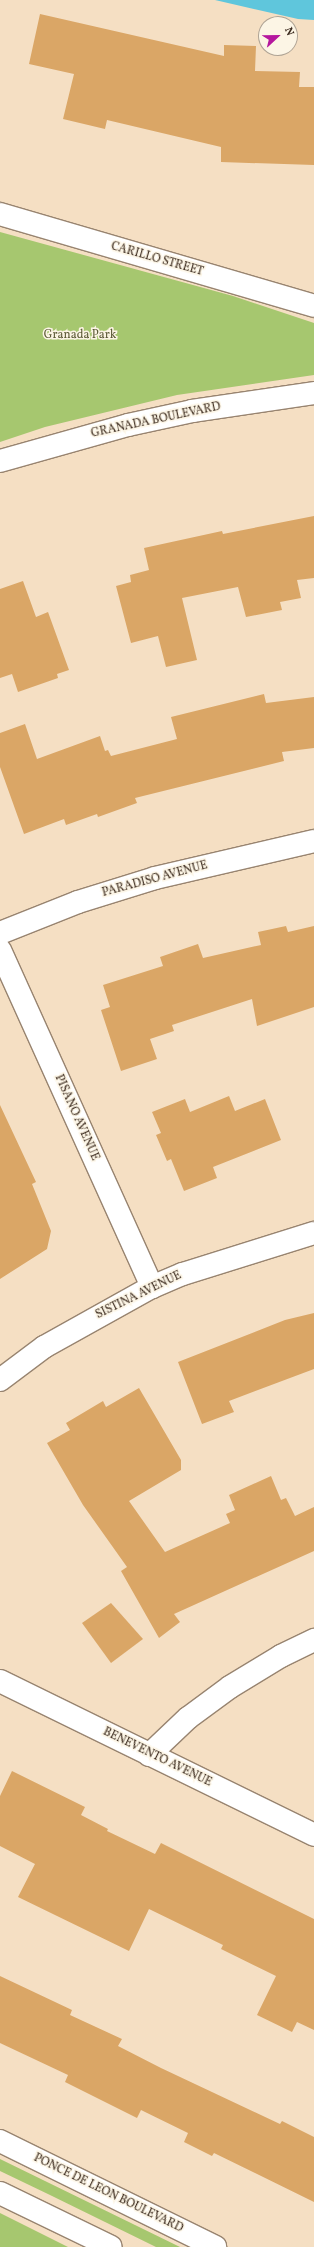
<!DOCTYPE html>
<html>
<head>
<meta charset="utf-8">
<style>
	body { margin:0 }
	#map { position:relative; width:314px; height:2247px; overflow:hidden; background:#f5dfc3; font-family:Vollkorn,serif }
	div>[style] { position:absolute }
	.green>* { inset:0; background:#a6c76f }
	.water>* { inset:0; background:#5fc6dc }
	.building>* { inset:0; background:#daa666 }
	.roads { filter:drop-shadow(1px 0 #988470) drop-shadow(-1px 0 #988470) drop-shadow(0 1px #988470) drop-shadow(0 -1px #988470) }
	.minor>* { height:22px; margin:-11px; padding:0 11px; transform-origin:11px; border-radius:11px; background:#fff }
	.tertiary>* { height:22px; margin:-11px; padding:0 11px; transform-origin:11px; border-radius:11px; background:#fff }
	span { translate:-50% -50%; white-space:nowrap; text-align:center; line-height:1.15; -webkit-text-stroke:3px #fcf5e5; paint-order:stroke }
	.street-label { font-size:12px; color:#3b2a1e }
	.park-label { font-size:12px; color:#5b5936 }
	.north { position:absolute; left:258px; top:16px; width:40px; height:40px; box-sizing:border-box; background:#fcf5e5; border:1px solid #afa495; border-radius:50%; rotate:68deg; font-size:11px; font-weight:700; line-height:16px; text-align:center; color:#3b2a1e }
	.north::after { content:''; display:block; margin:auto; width:14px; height:18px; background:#b5179e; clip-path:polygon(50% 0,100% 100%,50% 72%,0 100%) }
</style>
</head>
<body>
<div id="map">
	<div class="green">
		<i style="clip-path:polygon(0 232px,233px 296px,314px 323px,314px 375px,177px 395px,45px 427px,0 442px)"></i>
		<i style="clip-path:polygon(0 2159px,180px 2247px,156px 2247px,50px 2195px,0 2171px)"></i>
		<i style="clip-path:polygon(0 2213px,68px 2247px,0 2247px)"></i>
	</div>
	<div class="water">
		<i style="clip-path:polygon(215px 0,314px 0,314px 20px,298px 19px)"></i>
	</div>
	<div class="building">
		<i style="clip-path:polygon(40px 14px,224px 56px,224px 45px,256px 46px,255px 71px,300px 72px,299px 87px,314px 87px,314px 165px,221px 162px,221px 147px,107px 120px,105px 129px,63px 119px,74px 74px,29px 64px)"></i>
		<i style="clip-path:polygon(314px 516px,314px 578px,297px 580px,301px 598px,280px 602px,282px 610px,246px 617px,238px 587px,182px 598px,197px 660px,166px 667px,158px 636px,131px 643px,116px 586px,131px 582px,130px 575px,149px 570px,144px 548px,222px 531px,223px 534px)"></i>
		<i style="clip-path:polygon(23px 581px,36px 617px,48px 612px,69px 670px,57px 674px,58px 678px,18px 692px,12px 674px,0 678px,0 589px)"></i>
		<i style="clip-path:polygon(264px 694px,266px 703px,314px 697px,314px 748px,282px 752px,284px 761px,135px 798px,137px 803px,98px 817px,97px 814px,66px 825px,64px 819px,24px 834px,0 767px,0 733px,25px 724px,37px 759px,100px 736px,105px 751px,108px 750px,111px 756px,177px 739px,171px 717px)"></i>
		<i style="clip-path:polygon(286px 926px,288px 932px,314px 926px,314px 1007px,257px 1026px,252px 999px,172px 1025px,174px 1031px,150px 1039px,157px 1059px,121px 1071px,101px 1010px,110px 1007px,103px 985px,163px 966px,160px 957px,198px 944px,203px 958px,261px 945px,258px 932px)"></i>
		<i style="clip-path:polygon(229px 1096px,235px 1111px,265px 1099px,281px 1140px,213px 1167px,217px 1178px,184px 1191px,171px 1159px,167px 1161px,156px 1135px,161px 1133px,152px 1112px,185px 1099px,190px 1112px)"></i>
		<i style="clip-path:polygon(0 1105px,36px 1182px,32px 1184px,51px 1231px,47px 1249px,0 1279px)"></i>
		<i style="clip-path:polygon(314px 1313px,314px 1369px,229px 1401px,234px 1412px,202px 1424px,178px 1362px,285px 1320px)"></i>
		<i style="clip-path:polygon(139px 1388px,181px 1460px,181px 1470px,129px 1501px,165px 1552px,230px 1523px,226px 1514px,235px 1510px,229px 1495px,271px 1476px,281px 1500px,286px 1498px,295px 1516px,314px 1507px,314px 1551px,174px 1614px,180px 1622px,159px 1638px,121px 1571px,127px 1567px,83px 1505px,47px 1443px,70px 1430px,66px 1423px,103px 1401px,106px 1407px)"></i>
		<i style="clip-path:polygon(111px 1603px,143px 1639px,111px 1663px,82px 1623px)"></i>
		<i style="clip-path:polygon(12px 1771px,85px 1807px,81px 1815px,108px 1829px,107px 1831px,155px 1854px,161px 1843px,314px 1919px,314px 2030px,297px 2022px,292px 2032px,257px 2015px,276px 1976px,221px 1949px,223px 1945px,149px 1909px,129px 1951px,18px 1897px,35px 1864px,0 1846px,0 1796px)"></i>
		<i style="clip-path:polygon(0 1976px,72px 2010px,70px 2015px,122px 2039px,118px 2046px,161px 2068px,280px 2124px,282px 2121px,314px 2137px,314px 2202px,214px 2153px,212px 2156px,184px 2142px,188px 2133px,141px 2110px,137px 2118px,65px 2082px,68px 2075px,0 2043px)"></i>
	</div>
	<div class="roads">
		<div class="minor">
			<i style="left:0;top:214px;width:327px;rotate:16.3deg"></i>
			<i style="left:0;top:933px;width:84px;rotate:-21.7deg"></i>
			<i style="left:78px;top:902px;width:81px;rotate:-17.3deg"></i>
			<i style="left:155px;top:878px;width:163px;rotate:-13.1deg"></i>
			<i style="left:0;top:950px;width:370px;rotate:65.7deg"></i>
			<i style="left:0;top:1380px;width:55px;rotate:-36.9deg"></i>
			<i style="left:44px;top:1347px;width:124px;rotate:-29.1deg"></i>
			<i style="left:152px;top:1287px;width:34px;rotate:-23deg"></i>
			<i style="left:183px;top:1274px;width:137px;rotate:-17.4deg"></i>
			<i style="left:0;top:1681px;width:350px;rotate:26.1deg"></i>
			<i style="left:149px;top:1755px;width:54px;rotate:-43.5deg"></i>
			<i style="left:188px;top:1718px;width:52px;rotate:-36.4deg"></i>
			<i style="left:230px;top:1687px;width:60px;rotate:-31.3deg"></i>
			<i style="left:281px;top:1656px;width:37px;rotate:-26deg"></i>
		</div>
		<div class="tertiary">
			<i style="left:0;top:461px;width:133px;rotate:-15.7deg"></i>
			<i style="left:128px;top:425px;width:66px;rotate:-12.3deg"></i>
			<i style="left:192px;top:411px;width:123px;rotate:-8.4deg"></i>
			<i style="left:0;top:2141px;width:240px;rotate:26.2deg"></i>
			<i style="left:0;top:2193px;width:123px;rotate:25.9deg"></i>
		</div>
	</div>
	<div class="street-label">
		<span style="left:157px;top:260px;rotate:16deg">CARILLO STREET</span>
		<span style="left:156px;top:421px;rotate:-12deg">GRANADA BOULEVARD</span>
		<span style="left:155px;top:880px;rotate:-15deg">PARADISO AVENUE</span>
		<span style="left:76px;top:1118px;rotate:66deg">PISANO AVENUE</span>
		<span style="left:139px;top:1296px;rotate:-26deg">SISTINA AVENUE</span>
		<span style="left:157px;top:1758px;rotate:26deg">BENEVENTO AVENUE</span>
		<span style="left:108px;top:2194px;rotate:26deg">PONCE DE LEON BOULEVARD</span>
	</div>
	<div class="park-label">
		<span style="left:80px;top:336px">Granada Park</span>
	</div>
	<div class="north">N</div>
</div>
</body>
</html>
